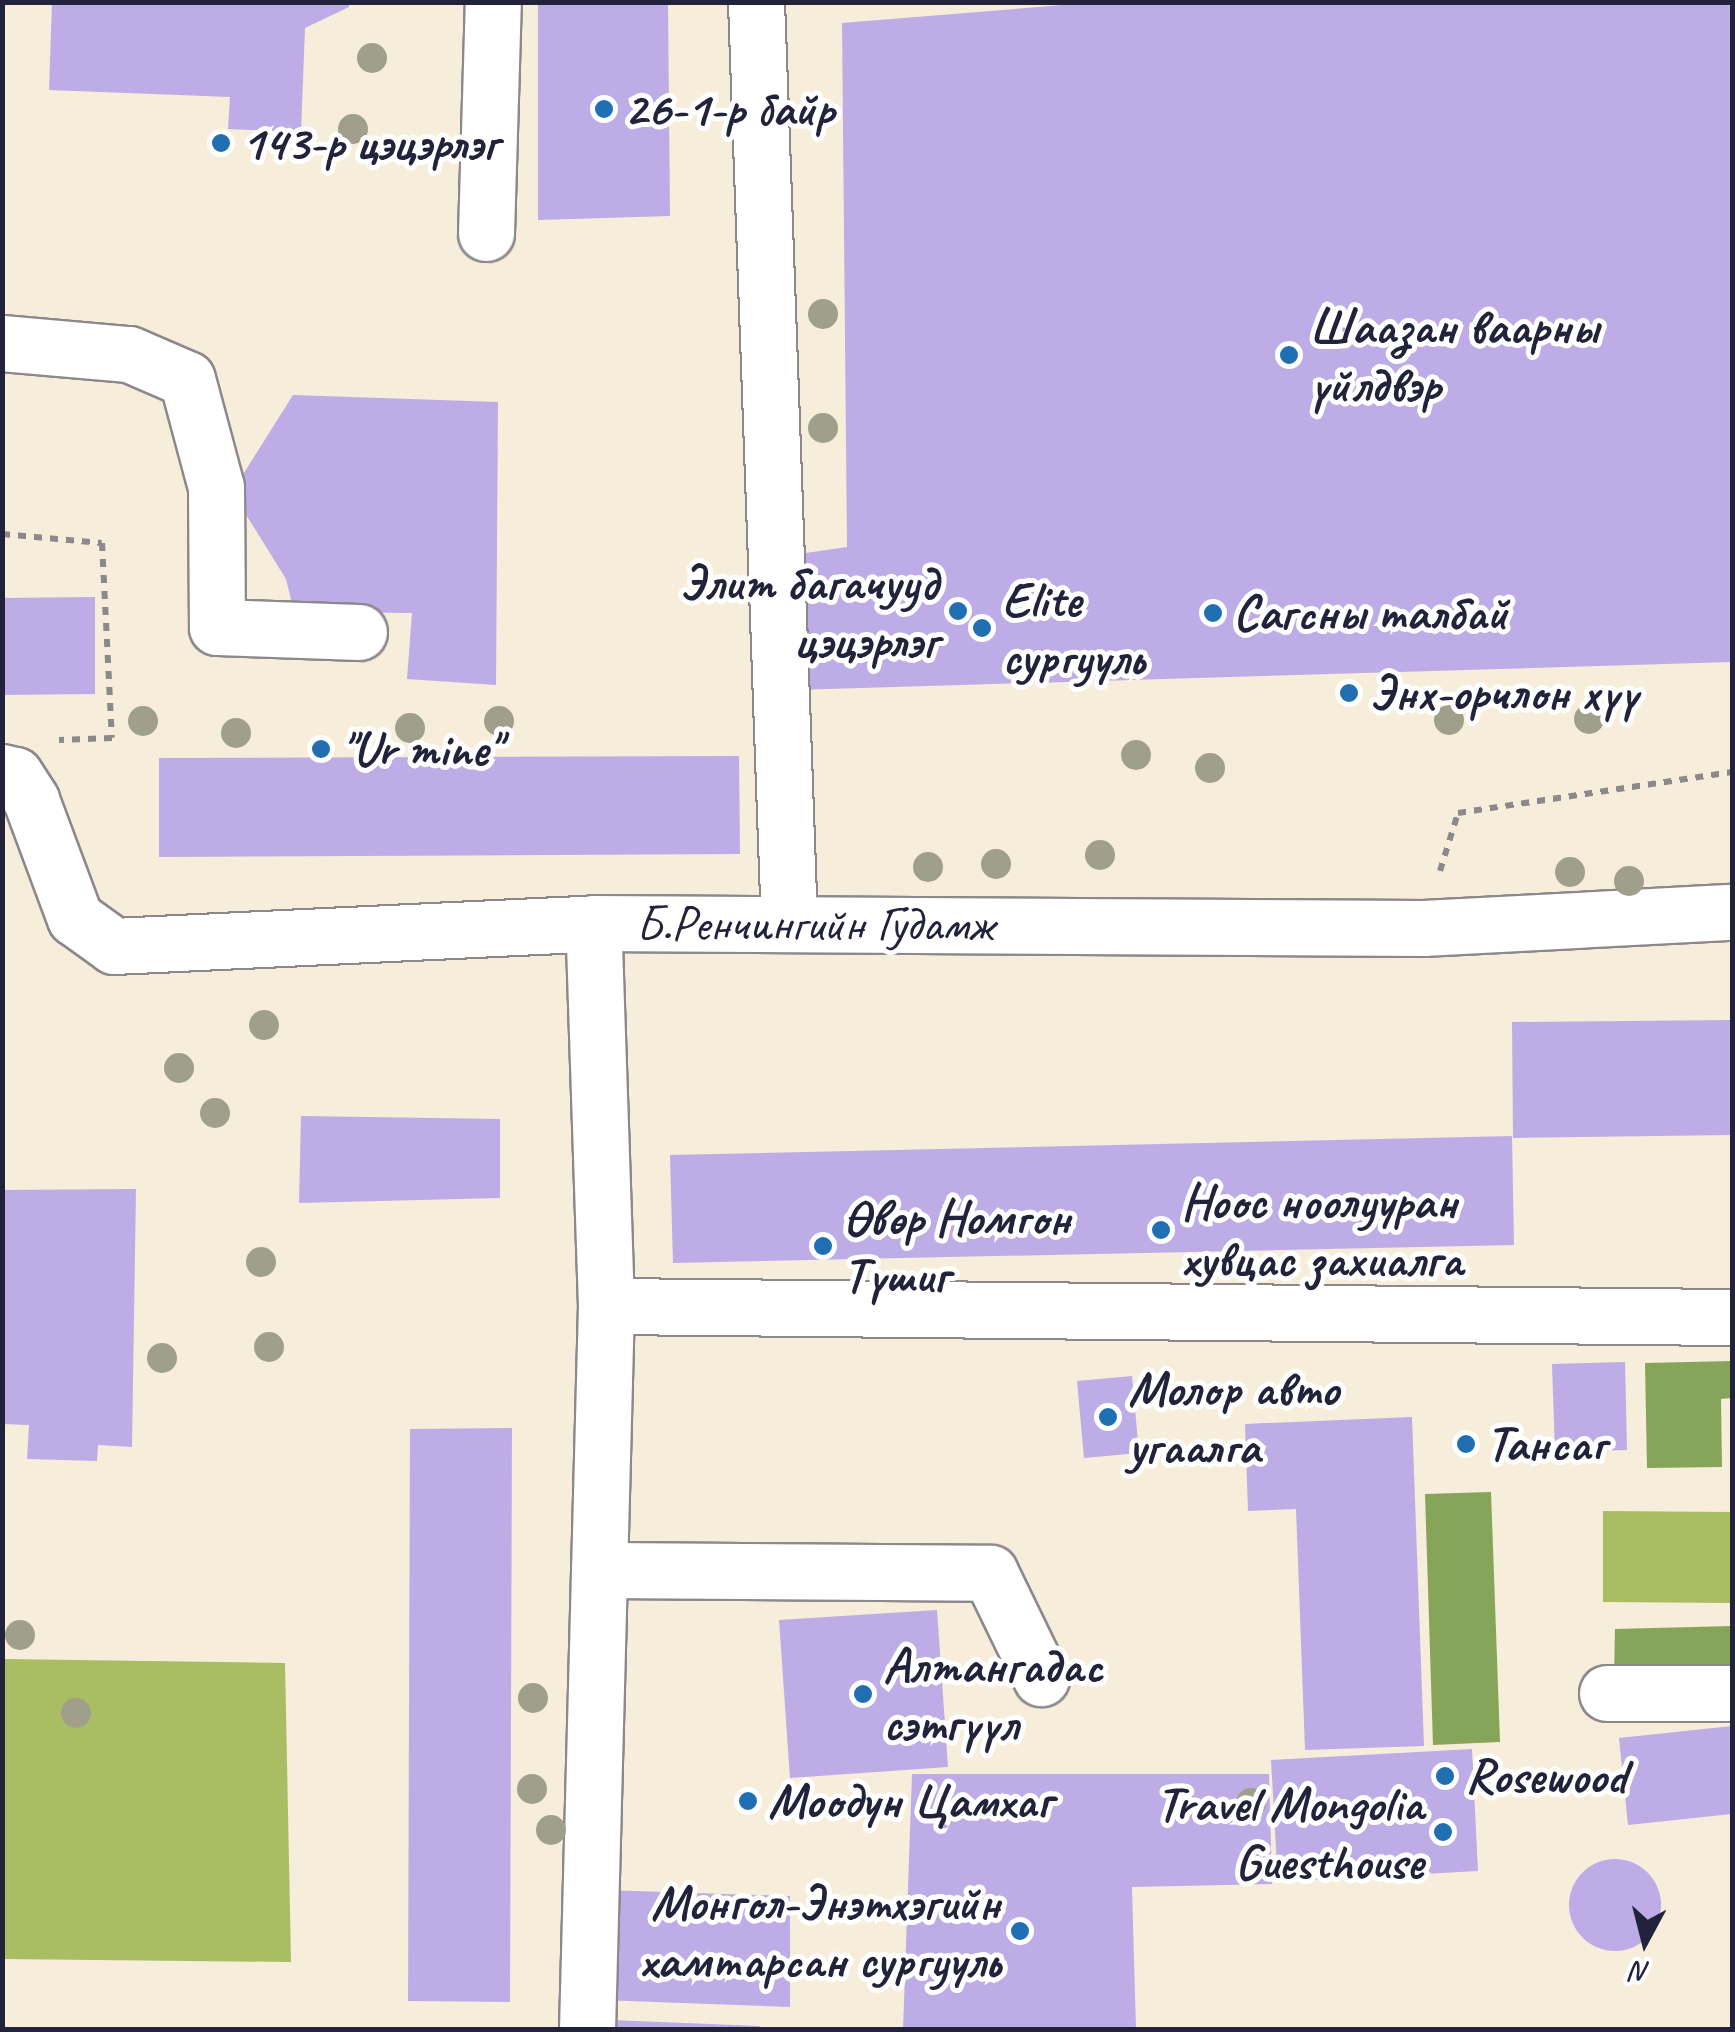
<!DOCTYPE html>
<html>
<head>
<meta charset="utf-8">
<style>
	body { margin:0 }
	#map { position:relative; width:1735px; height:2032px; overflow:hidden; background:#f6eddb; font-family:Caveat,sans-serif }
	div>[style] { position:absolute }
	.green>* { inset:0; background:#a9be62 }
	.forest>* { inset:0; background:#86a558 }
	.building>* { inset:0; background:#beace6 }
	.round { border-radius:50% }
	.path>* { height:6px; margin-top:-3px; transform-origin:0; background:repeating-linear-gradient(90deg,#8c888b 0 8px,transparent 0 16px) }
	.roads { filter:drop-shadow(2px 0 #8c888b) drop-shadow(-2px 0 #8c888b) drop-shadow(0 2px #8c888b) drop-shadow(0 -2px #8c888b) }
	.minor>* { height:55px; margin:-27.5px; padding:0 27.5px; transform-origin:27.5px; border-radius:27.5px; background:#fff }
	.trees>* { width:30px; height:30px; margin:-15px; border-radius:50%; background:#9f9f8c }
	.dots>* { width:28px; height:28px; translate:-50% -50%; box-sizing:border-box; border:5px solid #fff; border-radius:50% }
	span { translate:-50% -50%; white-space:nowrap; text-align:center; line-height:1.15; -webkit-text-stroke:10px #fff; paint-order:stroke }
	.poi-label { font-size:50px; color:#22223b; font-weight:700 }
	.left { translate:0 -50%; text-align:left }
	.right { translate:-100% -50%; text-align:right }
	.street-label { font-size:50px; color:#22223b }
	.frame { position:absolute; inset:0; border:5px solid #22223b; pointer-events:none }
	.north { position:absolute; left:1595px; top:1892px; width:100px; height:100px; -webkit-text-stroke:8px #fff; paint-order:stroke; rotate:187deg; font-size:28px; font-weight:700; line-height:40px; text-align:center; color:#22223b }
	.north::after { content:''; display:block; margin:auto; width:35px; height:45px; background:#22223b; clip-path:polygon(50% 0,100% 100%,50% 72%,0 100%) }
</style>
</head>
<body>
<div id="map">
	<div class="green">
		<i style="clip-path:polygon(1603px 1511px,1732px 1512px,1732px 1603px,1603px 1602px)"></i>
		<i style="clip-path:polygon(3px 1659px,285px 1663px,291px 1962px,3px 1959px)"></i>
	</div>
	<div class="forest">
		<i style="clip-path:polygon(1732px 1361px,1732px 1398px,1721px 1399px,1722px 1467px,1647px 1468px,1645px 1363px)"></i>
		<i style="clip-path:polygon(1491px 1492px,1500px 1742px,1433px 1745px,1425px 1494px)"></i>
		<i style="clip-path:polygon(1732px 1626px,1732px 1682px,1614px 1682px,1615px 1629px)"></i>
	</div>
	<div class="building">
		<i style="clip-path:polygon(52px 2px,349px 2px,349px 7px,305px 28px,301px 132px,228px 129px,230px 97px,49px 90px)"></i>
		<i style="clip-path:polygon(538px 2px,668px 2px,670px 216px,538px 220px)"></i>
		<i style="clip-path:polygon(1100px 2px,1730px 2px,1732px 662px,795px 690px,792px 555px,847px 547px,842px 23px)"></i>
		<i style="clip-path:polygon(293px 395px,498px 402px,496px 685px,407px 679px,412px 613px,294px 612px,286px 579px,232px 492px)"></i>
		<i style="clip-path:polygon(95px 597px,95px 694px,2px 695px,2px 598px)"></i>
		<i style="clip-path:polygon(739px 756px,740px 854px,159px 857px,159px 758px)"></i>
		<i style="clip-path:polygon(1732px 1020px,1732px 1135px,1513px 1138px,1512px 1022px)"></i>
		<i style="clip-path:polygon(301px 1116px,500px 1119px,500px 1198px,299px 1203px)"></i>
		<i style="clip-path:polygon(1512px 1136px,1514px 1245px,673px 1263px,670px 1155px)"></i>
		<i style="clip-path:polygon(136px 1189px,132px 1447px,98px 1445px,97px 1461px,27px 1459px,29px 1425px,2px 1424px,2px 1190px)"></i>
		<i style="clip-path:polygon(1625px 1362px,1627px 1450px,1555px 1452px,1552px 1364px)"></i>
		<i style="clip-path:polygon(1132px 1376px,1139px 1453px,1084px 1458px,1077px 1381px)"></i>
		<i style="clip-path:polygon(1412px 1417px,1424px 1746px,1305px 1750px,1296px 1509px,1248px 1511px,1245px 1424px)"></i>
		<i style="clip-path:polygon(512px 1428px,510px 2002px,408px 2001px,410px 1429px)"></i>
		<i style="clip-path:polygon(937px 1610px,948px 1767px,790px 1778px,779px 1620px)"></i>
		<i style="clip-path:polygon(1732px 1726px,1732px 1814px,1628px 1825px,1619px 1738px)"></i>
		<i style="clip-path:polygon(1472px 1749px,1478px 1871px,1278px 1882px,1271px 1760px)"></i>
		<i style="clip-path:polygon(912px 1774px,1269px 1774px,1272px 1884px,1132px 1887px,1136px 2030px,903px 2030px)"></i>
		<i class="round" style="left:1569px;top:1859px;width:92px;height:92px"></i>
		<i style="clip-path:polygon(603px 1890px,790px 1896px,790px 2007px,601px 2000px)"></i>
		<i style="clip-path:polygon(610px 2020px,760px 2026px,760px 2030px,609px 2030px)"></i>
	</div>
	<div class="path">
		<i style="left:2px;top:534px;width:100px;rotate:5.1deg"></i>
		<i style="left:102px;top:543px;width:195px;rotate:87.1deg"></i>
		<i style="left:112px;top:738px;width:53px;rotate:177.8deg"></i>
		<i style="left:1440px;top:871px;width:61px;rotate:-72.8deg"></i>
		<i style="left:1458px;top:813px;width:277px;rotate:-8.5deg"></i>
	</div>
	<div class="roads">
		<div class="minor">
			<i style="left:756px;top:2px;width:922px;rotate:87.95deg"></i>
			<i style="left:486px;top:233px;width:231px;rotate:-88.3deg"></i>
			<i style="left:2px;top:343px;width:127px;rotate:5deg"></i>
			<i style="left:129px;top:354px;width:63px;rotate:23.3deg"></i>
			<i style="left:187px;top:379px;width:112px;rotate:75deg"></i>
			<i style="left:216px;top:487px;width:140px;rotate:89.6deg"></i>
			<i style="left:217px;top:627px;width:142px;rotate:2deg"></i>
			<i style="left:2px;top:772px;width:13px;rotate:13deg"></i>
			<i style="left:15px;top:775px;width:30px;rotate:57deg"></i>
			<i style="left:31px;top:800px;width:126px;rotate:69.6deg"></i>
			<i style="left:75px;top:918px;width:48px;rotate:35.7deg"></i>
			<i style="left:114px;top:946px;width:480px;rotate:-2.7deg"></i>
			<i style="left:593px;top:923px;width:830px;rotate:0.35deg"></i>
			<i style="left:1423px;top:928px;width:309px;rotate:-3deg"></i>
			<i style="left:606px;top:1306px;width:1126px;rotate:0.56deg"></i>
			<i style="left:599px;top:1570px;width:391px;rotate:0.4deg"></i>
			<i style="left:990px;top:1573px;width:117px;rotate:64.1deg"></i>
			<i style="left:1607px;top:1693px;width:125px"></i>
			<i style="left:587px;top:2030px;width:724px;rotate:-88.5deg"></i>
			<i style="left:606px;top:1306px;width:383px;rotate:-91.9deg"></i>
		</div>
	</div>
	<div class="trees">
		<i style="left:372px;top:58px"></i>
		<i style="left:353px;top:129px"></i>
		<i style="left:823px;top:314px"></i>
		<i style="left:823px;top:428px"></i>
		<i style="left:1589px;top:719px"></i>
		<i style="left:1449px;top:720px"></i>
		<i style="left:143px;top:721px"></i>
		<i style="left:499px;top:721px"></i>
		<i style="left:410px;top:728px"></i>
		<i style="left:236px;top:733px"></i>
		<i style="left:1136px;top:755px"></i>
		<i style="left:1210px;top:768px"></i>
		<i style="left:1100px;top:855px"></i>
		<i style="left:996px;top:864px"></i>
		<i style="left:928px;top:867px"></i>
		<i style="left:1570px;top:872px"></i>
		<i style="left:1629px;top:881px"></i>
		<i style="left:264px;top:1025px"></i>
		<i style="left:179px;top:1068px"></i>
		<i style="left:215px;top:1113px"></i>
		<i style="left:261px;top:1262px"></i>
		<i style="left:269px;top:1347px"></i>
		<i style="left:162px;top:1358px"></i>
		<i style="left:20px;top:1635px"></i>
		<i style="left:533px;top:1698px"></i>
		<i style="left:76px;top:1713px"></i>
		<i style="left:532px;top:1789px"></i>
		<i style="left:1251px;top:1803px"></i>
		<i style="left:551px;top:1830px"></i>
	</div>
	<div class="dots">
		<i style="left:604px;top:109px;background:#1f6fb2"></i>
		<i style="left:221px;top:143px;background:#1f6fb2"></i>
		<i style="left:1289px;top:355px;background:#1f6fb2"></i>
		<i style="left:958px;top:611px;background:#1f6fb2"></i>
		<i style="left:1213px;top:613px;background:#1f6fb2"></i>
		<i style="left:982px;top:628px;background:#1f6fb2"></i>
		<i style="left:1349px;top:693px;background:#1f6fb2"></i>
		<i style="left:321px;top:749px;background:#1f6fb2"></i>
		<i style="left:1161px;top:1230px;background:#1f6fb2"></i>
		<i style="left:823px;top:1246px;background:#1f6fb2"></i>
		<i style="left:1108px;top:1417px;background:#1f6fb2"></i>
		<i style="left:1466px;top:1444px;background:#1f6fb2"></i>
		<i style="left:863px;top:1694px;background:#1f6fb2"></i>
		<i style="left:1445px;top:1776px;background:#1f6fb2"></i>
		<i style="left:748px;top:1801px;background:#1f6fb2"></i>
		<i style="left:1443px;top:1832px;background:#1f6fb2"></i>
		<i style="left:1020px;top:1931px;background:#1f6fb2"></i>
	</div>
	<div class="poi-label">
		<span class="left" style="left:624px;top:109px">26-1-р байр</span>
		<span class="left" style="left:241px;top:143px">143-р цэцэрлэг</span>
		<span class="left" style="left:1309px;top:355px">Шаазан ваарны<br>үйлдвэр</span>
		<span class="right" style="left:938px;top:611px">Элит багачууд<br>цэцэрлэг</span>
		<span class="left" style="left:1002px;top:628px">Elite<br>сургууль</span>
		<span class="left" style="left:1233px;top:613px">Сагсны талбай</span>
		<span class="left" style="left:1369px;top:693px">Энх-орчлон хүү</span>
		<span class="left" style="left:341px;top:749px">"Ur mine"</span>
		<span class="left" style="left:1181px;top:1230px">Ноос ноолууран<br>хувцас захиалга</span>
		<span class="left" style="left:843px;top:1246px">Өвөр Номгон<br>Түшиг</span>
		<span class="left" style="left:1128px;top:1417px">Молор авто<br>угаалга</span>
		<span class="left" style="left:1486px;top:1444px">Тансаг</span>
		<span class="left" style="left:883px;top:1694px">Алтангадас<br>сэтгүүл</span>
		<span class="left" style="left:1465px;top:1776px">Rosewood</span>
		<span class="left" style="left:768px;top:1801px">Моодун Цамхаг</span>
		<span class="right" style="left:1423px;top:1832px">Travel Mongolia<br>Guesthouse</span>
		<span class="right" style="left:1000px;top:1931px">Монгол-Энэтхэгийн<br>хамтарсан сургууль</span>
	</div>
	<div class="street-label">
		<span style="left:815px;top:924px">Б.Ренчингийн Гудамж</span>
	</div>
	<div class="frame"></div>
	<div class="north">N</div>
</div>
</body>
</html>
